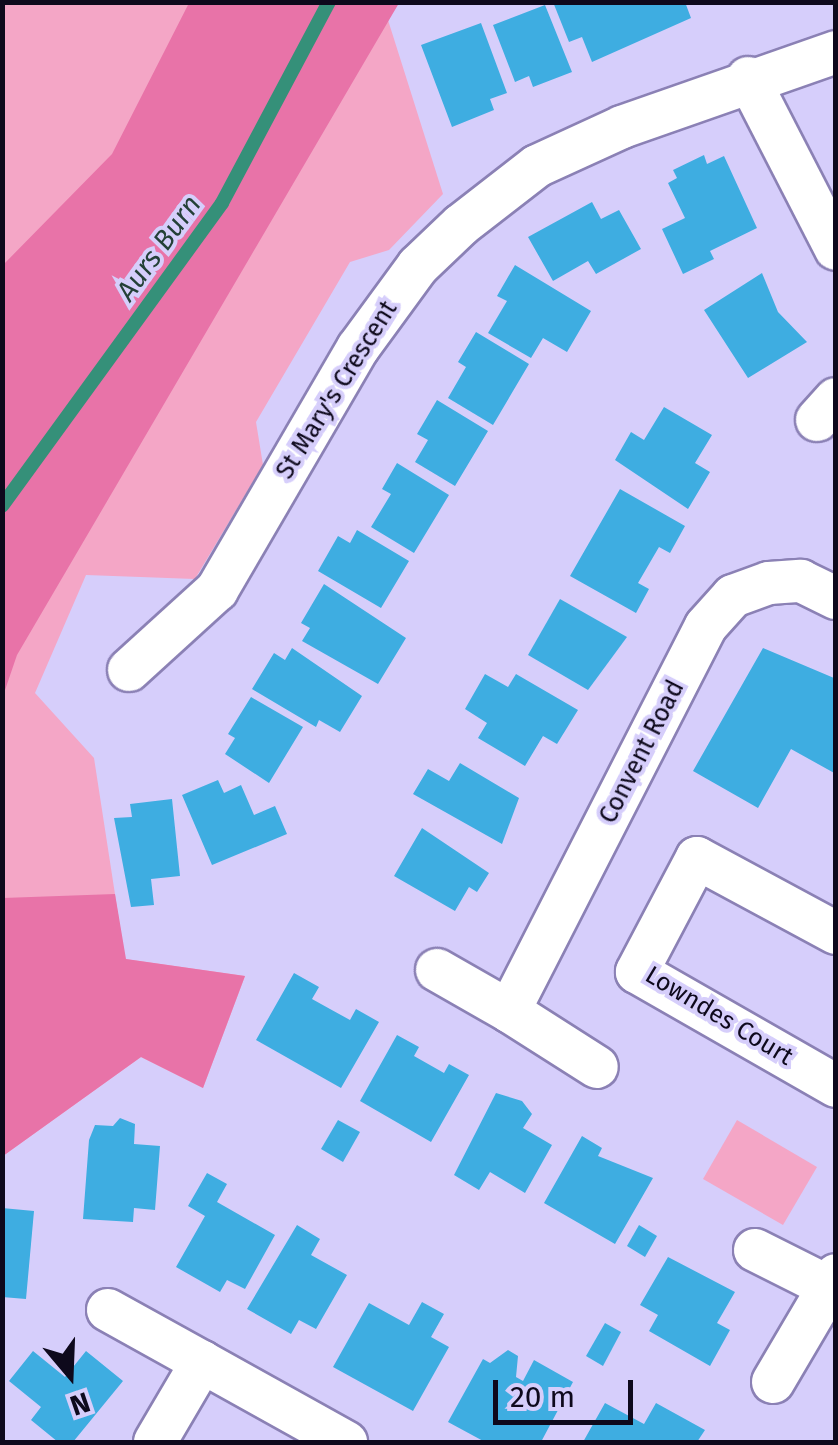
<!DOCTYPE html>
<html>
<head>
<meta charset="utf-8">
<style>
	body { margin:0 }
	#map { position:relative; width:838px; height:1445px; overflow:hidden; background:#d6cefb; font-family:"Fira Sans",sans-serif }
	div>[style] { position:absolute }
	.green>* { inset:0; background:#f4a6c6 }
	.forest>* { inset:0; background:#e873a8 }
	.stream>* { height:14px; margin:-7px; padding:0 7px; transform-origin:7px; border-radius:7px; background:#359079 }
	.building>* { inset:0; background:#3eade1 }
	.roads { filter:drop-shadow(2px 0 #8b81b5) drop-shadow(-2px 0 #8b81b5) drop-shadow(0 2px #8b81b5) drop-shadow(0 -2px #8b81b5) }
	.street>* { height:42px; margin:-21px; padding:0 21px; transform-origin:21px; border-radius:21px; background:#fff }
	span { translate:-50% -50%; white-space:nowrap; text-align:center; line-height:1.15; -webkit-text-stroke:8px #d6cefb; paint-order:stroke }
	.street-label { font-size:25px; color:#0e091c }
	.water-label { font-size:28px; color:#244037; font-style:italic }
	.frame { position:absolute; inset:0; border:5px solid #0e091c; pointer-events:none }
	.north { position:absolute; left:20px; top:1325px; width:100px; height:100px; -webkit-text-stroke:8px #d6cefb; paint-order:stroke; rotate:161deg; font-size:28px; font-weight:700; line-height:40px; text-align:center; color:#0e091c }
	.north::after { content:''; display:block; margin:auto; width:35px; height:45px; background:#0e091c; clip-path:polygon(50% 0,100% 100%,50% 72%,0 100%) }
	.scale { position:absolute; left:493px; top:1380px; width:140px; height:45px; box-sizing:border-box; border:5px solid #0e091c; border-top:0; padding-left:12px; font-size:30px; line-height:35px; white-space:nowrap; color:#0e091c; -webkit-text-stroke:8px #d6cefb; paint-order:stroke }
</style>
</head>
<body>
<div id="map">
	<div class="green">
		<i style="clip-path:polygon(3px 3px,399px 3px,388px 20px,443px 194px,389px 250px,350px 262px,256px 422px,263px 465px,195px 579px,86px 575px,35px 693px,94px 758px,125px 959px,245px 976px,203px 1088px,141px 1057px,3px 1156px)"></i>
		<i style="clip-path:polygon(737px 1120px,817px 1167px,783px 1225px,703px 1179px)"></i>
	</div>
	<div class="forest">
		<i style="clip-path:polygon(189px 3px,399px 3px,17px 655px,3px 696px,3px 265px,112px 154px)"></i>
		<i style="clip-path:polygon(115px 894px,126px 959px,245px 976px,203px 1088px,141px 1057px,3px 1156px,3px 898px)"></i>
	</div>
	<div class="stream">
		<i style="left:2px;top:506px;width:374px;rotate:-54deg"></i>
		<i style="left:222px;top:203px;width:228px;rotate:-62deg"></i>
	</div>
	<div class="building">
		<i style="clip-path:polygon(553px 2px,685px 2px,691px 18px,592px 62px,582px 37px,569px 42px)"></i>
		<i style="clip-path:polygon(545px 5px,572px 72px,533px 87px,529px 76px,515px 82px,493px 25px)"></i>
		<i style="clip-path:polygon(481px 23px,507px 93px,490px 99px,494px 110px,452px 127px,421px 45px)"></i>
		<i style="clip-path:polygon(704px 155px,707px 164px,724px 156px,757px 228px,710px 251px,714px 259px,683px 274px,662px 229px,685px 218px,668px 183px,677px 178px,673px 170px)"></i>
		<i style="clip-path:polygon(592px 202px,601px 219px,619px 210px,641px 249px,596px 274px,588px 261px,553px 281px,528px 237px)"></i>
		<i style="clip-path:polygon(515px 265px,591px 311px,567px 352px,543px 338px,531px 358px,488px 333px,507px 301px,497px 296px)"></i>
		<i style="clip-path:polygon(762px 273px,778px 312px,807px 342px,748px 378px,704px 310px)"></i>
		<i style="clip-path:polygon(476px 332px,529px 364px,493px 425px,448px 398px,466px 367px,458px 362px)"></i>
		<i style="clip-path:polygon(437px 400px,488px 431px,455px 486px,415px 462px,428px 440px,417px 434px)"></i>
		<i style="clip-path:polygon(664px 407px,712px 435px,695px 463px,710px 472px,688px 509px,615px 460px,631px 432px,644px 440px)"></i>
		<i style="clip-path:polygon(397px 463px,449px 495px,414px 553px,371px 527px,391px 494px,382px 489px)"></i>
		<i style="clip-path:polygon(620px 489px,685px 526px,670px 553px,659px 547px,638px 583px,649px 589px,636px 613px,570px 576px)"></i>
		<i style="clip-path:polygon(357px 530px,409px 561px,381px 608px,318px 571px,338px 536px,350px 543px)"></i>
		<i style="clip-path:polygon(324px 584px,406px 638px,378px 684px,302px 641px,310px 628px,301px 623px)"></i>
		<i style="clip-path:polygon(560px 599px,627px 637px,588px 690px,528px 655px)"></i>
		<i style="clip-path:polygon(292px 648px,362px 696px,340px 732px,319px 720px,316px 727px,252px 689px,274px 653px,285px 660px)"></i>
		<i style="clip-path:polygon(763px 648px,834px 678px,836px 774px,791px 749px,758px 808px,693px 771px)"></i>
		<i style="clip-path:polygon(485px 674px,508px 687px,516px 674px,578px 710px,557px 744px,543px 736px,525px 766px,478px 738px,487px 723px,465px 709px)"></i>
		<i style="clip-path:polygon(251px 697px,303px 727px,269px 783px,225px 754px,235px 738px,228px 734px)"></i>
		<i style="clip-path:polygon(460px 763px,519px 798px,502px 844px,413px 794px,428px 769px,449px 781px)"></i>
		<i style="clip-path:polygon(218px 780px,224px 793px,241px 785px,254px 815px,275px 806px,287px 834px,212px 865px,182px 795px)"></i>
		<i style="clip-path:polygon(172px 799px,180px 876px,151px 879px,154px 905px,131px 907px,114px 818px,132px 817px,130px 804px)"></i>
		<i style="clip-path:polygon(422px 828px,489px 873px,477px 892px,469px 887px,455px 911px,394px 876px)"></i>
		<i style="clip-path:polygon(294px 973px,319px 987px,312px 999px,330px 1009px,350px 1020px,356px 1009px,379px 1022px,341px 1088px,256px 1040px)"></i>
		<i style="clip-path:polygon(397px 1035px,419px 1047px,414px 1056px,444px 1073px,449px 1064px,469px 1075px,431px 1142px,360px 1101px)"></i>
		<i style="clip-path:polygon(496px 1093px,522px 1101px,532px 1114px,523px 1128px,552px 1145px,525px 1193px,490px 1172px,479px 1190px,454px 1175px)"></i>
		<i style="clip-path:polygon(120px 1118px,135px 1124px,134px 1144px,160px 1146px,155px 1210px,134px 1208px,133px 1222px,83px 1219px,89px 1140px,95px 1125px,113px 1126px)"></i>
		<i style="clip-path:polygon(338px 1120px,360px 1132px,343px 1162px,321px 1149px)"></i>
		<i style="clip-path:polygon(582px 1136px,602px 1148px,598px 1156px,653px 1178px,615px 1244px,544px 1203px)"></i>
		<i style="clip-path:polygon(207px 1173px,227px 1184px,217px 1202px,275px 1235px,245px 1289px,227px 1280px,220px 1292px,176px 1267px,205px 1216px,188px 1206px)"></i>
		<i style="clip-path:polygon(2px 1208px,34px 1211px,26px 1299px,2px 1297px)"></i>
		<i style="clip-path:polygon(297px 1225px,320px 1239px,311px 1255px,347px 1275px,316px 1329px,299px 1320px,291px 1334px,247px 1309px)"></i>
		<i style="clip-path:polygon(639px 1225px,657px 1236px,645px 1257px,627px 1246px)"></i>
		<i style="clip-path:polygon(668px 1257px,735px 1292px,717px 1323px,730px 1330px,710px 1366px,649px 1331px,658px 1315px,640px 1305px)"></i>
		<i style="clip-path:polygon(422px 1302px,444px 1314px,431px 1337px,449px 1347px,413px 1411px,333px 1367px,369px 1303px,409px 1325px)"></i>
		<i style="clip-path:polygon(605px 1323px,621px 1332px,603px 1366px,586px 1356px)"></i>
		<i style="clip-path:polygon(508px 1350px,518px 1356px,516px 1377px,523px 1381px,534px 1360px,573px 1382px,541px 1442px,485px 1442px,448px 1422px,483px 1359px,490px 1363px)"></i>
		<i style="clip-path:polygon(33px 1351px,65px 1377px,86px 1351px,123px 1381px,73px 1442px,58px 1442px,31px 1420px,41px 1407px,9px 1381px)"></i>
		<i style="clip-path:polygon(605px 1403px,644px 1424px,656px 1403px,705px 1430px,697px 1442px,583px 1442px)"></i>
	</div>
	<div class="roads">
		<div class="street">
			<i style="left:748px;top:78px;width:192px;rotate:62.8deg"></i>
			<i style="left:817px;top:420px;width:28px;rotate:-48deg"></i>
			<i style="left:129px;top:670px;width:119px;rotate:-42.3deg"></i>
			<i style="left:217px;top:590px;width:280px;rotate:-59.8deg"></i>
			<i style="left:358px;top:348px;width:102px;rotate:-53.8deg"></i>
			<i style="left:418px;top:266px;width:59px;rotate:-43.6deg"></i>
			<i style="left:461px;top:225px;width:96px;rotate:-37.8deg"></i>
			<i style="left:537px;top:166px;width:94px;rotate:-24.6deg"></i>
			<i style="left:622px;top:127px;width:227px;rotate:-19.3deg"></i>
			<i style="left:836px;top:933px;width:158px;rotate:-151.7deg"></i>
			<i style="left:697px;top:858px;width:129px;rotate:117.8deg"></i>
			<i style="left:637px;top:972px;width:229px;rotate:29.8deg"></i>
			<i style="left:437px;top:970px;width:83px;rotate:29.7deg"></i>
			<i style="left:509px;top:1011px;width:432px;rotate:-62.9deg"></i>
			<i style="left:706px;top:626px;width:40px;rotate:-48deg"></i>
			<i style="left:733px;top:596px;width:38px;rotate:-20deg"></i>
			<i style="left:769px;top:583px;width:32px;rotate:-4deg"></i>
			<i style="left:801px;top:581px;width:39px;rotate:26deg"></i>
			<i style="left:509px;top:1011px;width:104px;rotate:32.5deg"></i>
			<i style="left:755px;top:1250px;width:78px;rotate:26.6deg"></i>
			<i style="left:108px;top:1310px;width:107px;rotate:29deg"></i>
			<i style="left:773px;top:1382px;width:124px;rotate:-59.5deg"></i>
			<i style="left:155px;top:1442px;width:93px;rotate:-59.6deg"></i>
			<i style="left:202px;top:1362px;width:165px;rotate:29.1deg"></i>
		</div>
	</div>
	<div class="street-label">
		<span style="left:337px;top:390px;rotate:-58deg">St Mary's Crescent</span>
		<span style="left:642px;top:752px;rotate:-63deg">Convent Road</span>
		<span style="left:719px;top:1016px;rotate:31deg">Lowndes Court</span>
	</div>
	<div class="water-label">
		<span style="left:159px;top:248px;rotate:-54deg">Aurs Burn</span>
	</div>
	<div class="frame"></div>
	<div class="north">N</div>
	<div class="scale">20 m</div>
</div>
</body>
</html>
